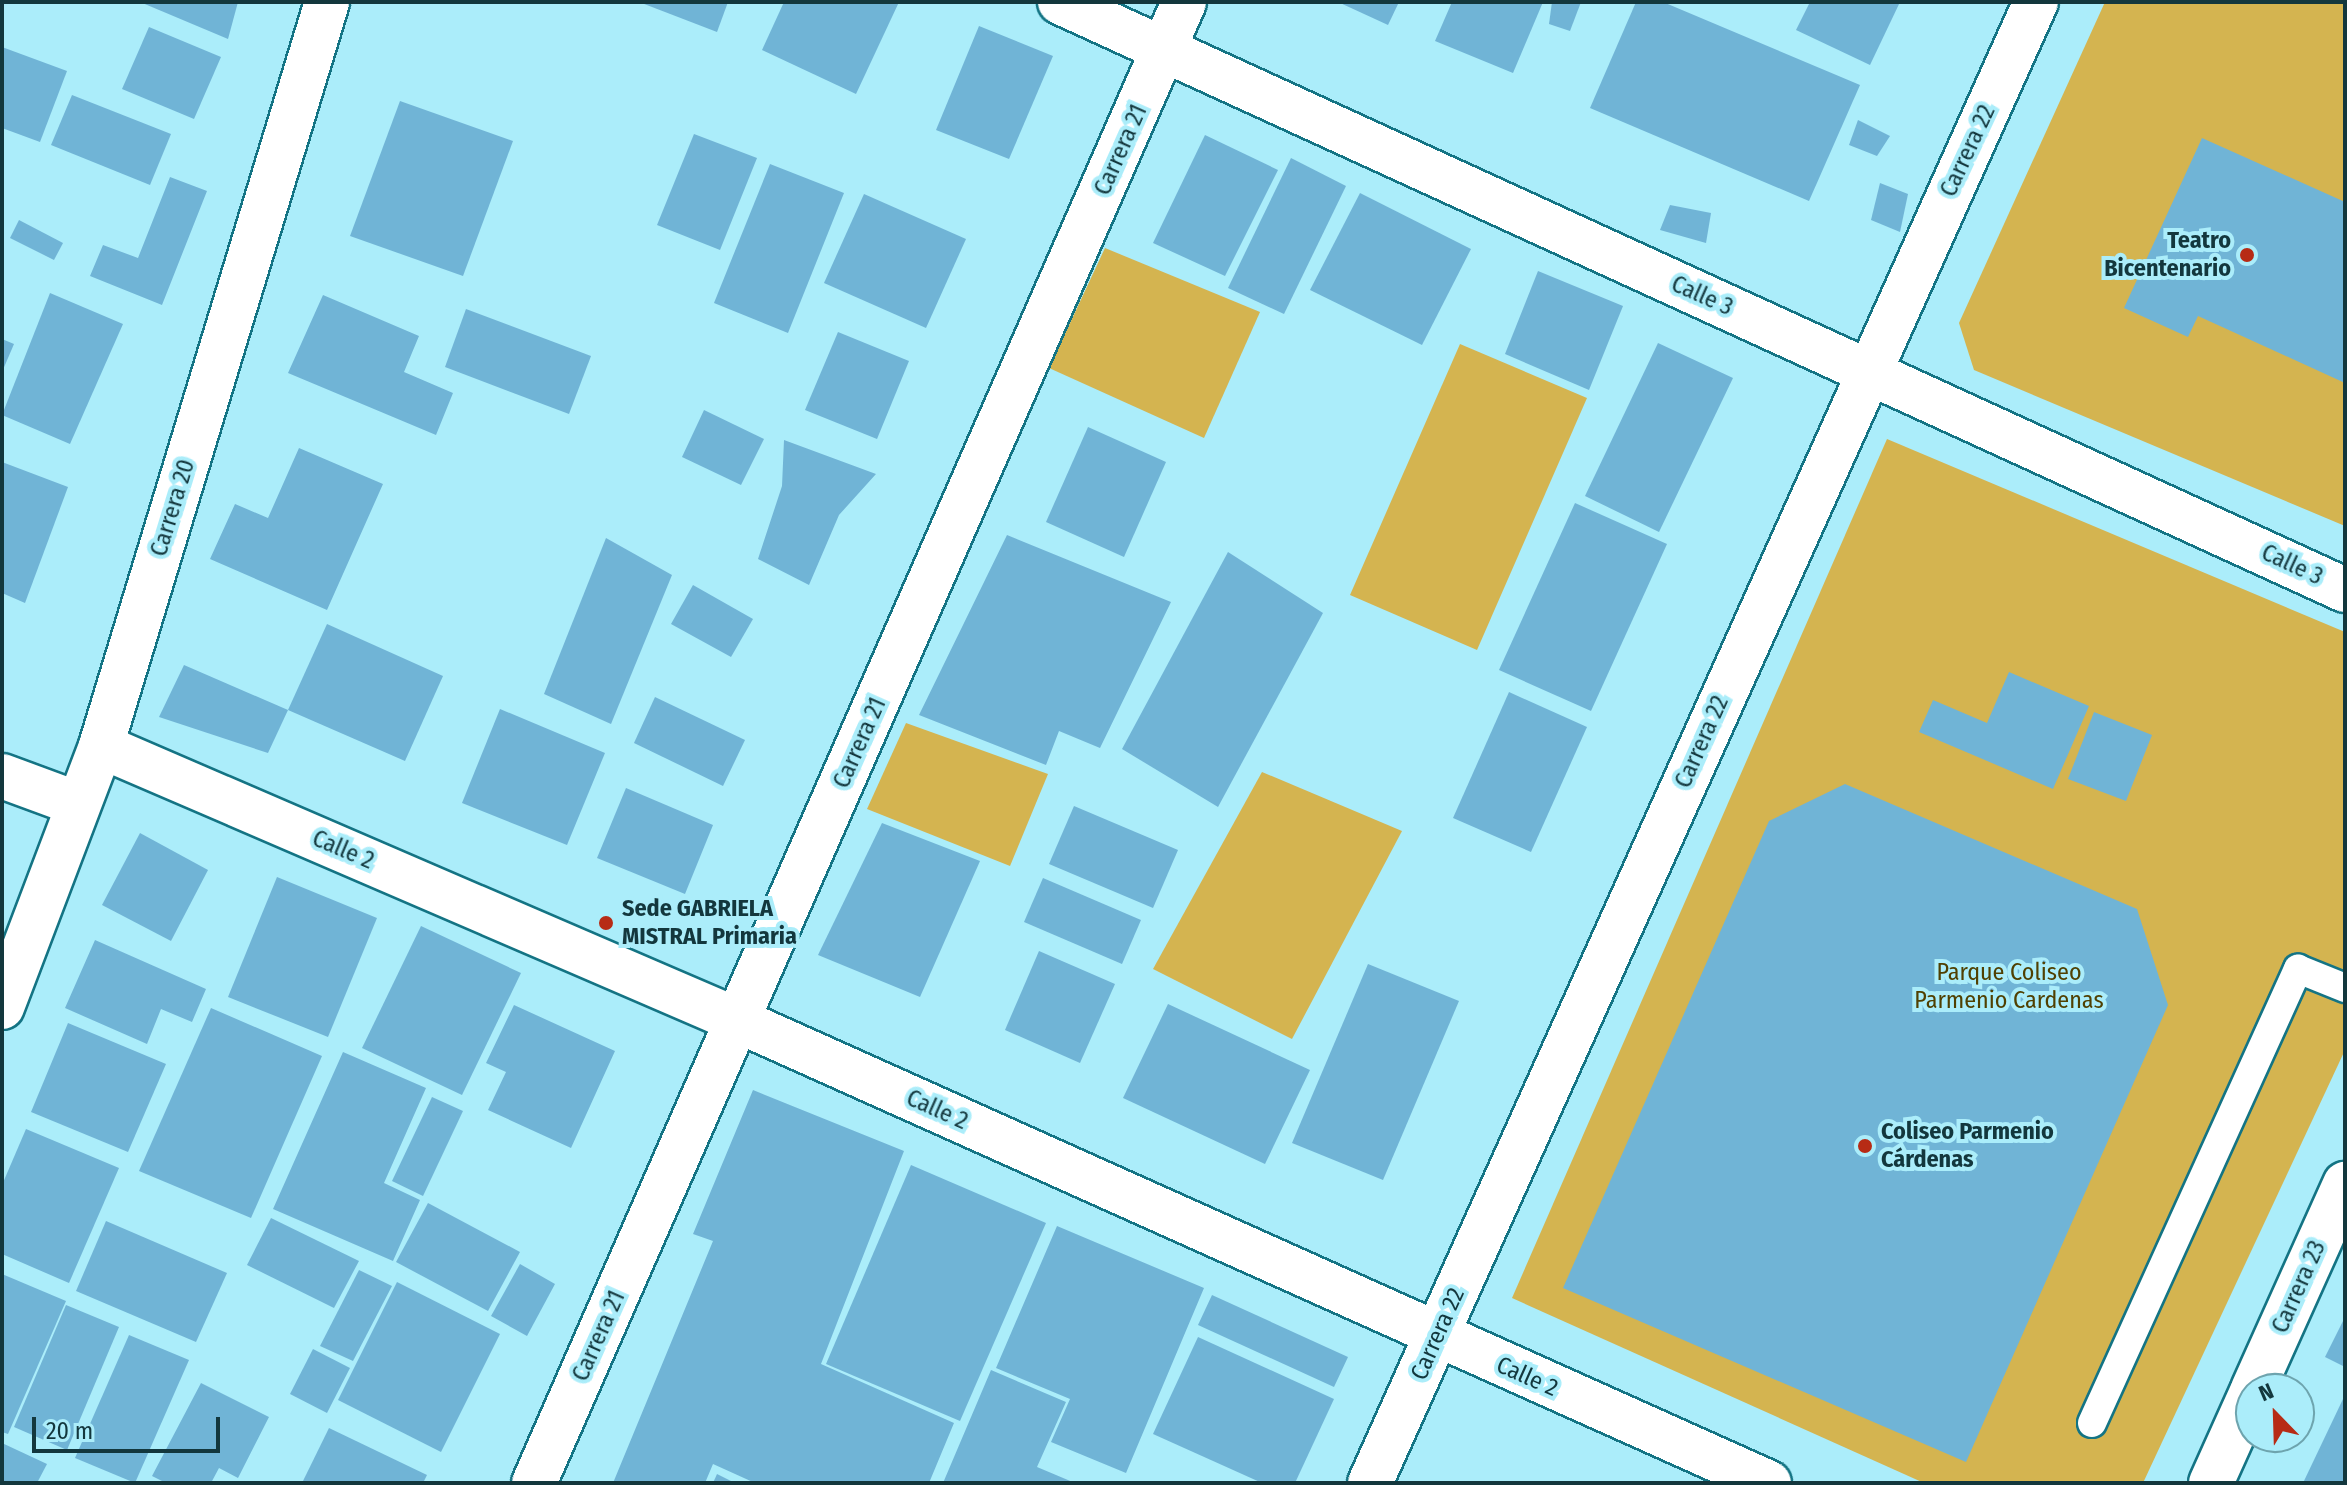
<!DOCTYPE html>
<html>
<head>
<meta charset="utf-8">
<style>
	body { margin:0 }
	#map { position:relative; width:2347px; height:1485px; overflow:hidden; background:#abedfa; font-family:"Fira Sans Condensed",sans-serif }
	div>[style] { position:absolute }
	.green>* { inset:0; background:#d4b450 }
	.building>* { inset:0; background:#70b4d6 }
	.roads { filter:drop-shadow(2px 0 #147484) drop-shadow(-2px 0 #147484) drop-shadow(0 2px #147484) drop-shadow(0 -2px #147484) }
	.service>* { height:28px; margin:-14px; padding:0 14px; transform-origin:14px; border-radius:14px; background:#fff }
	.pedestrian>* { height:44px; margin:-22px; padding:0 22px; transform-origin:22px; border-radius:22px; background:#fff }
	.minor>* { height:44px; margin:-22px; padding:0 22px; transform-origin:22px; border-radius:22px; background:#fff }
	.dots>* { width:22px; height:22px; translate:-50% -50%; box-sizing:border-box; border:4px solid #abedfa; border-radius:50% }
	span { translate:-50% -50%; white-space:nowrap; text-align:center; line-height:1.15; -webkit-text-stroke:8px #abedfa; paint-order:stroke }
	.street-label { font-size:24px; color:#13373d }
	.poi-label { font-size:24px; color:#13373d; font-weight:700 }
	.right { translate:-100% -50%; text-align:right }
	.left { translate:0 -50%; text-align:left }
	.park-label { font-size:24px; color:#504002 }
	.frame { position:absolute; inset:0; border:4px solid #13373d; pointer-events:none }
	.north { position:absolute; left:2235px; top:1373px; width:80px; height:80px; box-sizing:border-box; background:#abedfa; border:2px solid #6ea4ae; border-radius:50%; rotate:337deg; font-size:22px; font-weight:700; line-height:32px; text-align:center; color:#13373d }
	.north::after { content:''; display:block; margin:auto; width:28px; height:36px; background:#b72b15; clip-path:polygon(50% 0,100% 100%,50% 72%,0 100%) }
	.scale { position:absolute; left:32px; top:1417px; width:188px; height:36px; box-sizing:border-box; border:4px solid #13373d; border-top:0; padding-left:10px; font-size:24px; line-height:28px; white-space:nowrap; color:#13373d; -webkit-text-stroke:6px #abedfa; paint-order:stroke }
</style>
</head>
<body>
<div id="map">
	<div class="green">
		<i style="clip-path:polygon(2105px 2px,2345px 2px,2345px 526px,1974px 370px,1959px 323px)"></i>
		<i style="clip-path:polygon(1105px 248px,1260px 312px,1204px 438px,1049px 368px)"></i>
		<i style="clip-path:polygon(1460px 344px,1587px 398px,1477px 650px,1350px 595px)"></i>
		<i style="clip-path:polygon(1887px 439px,2345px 632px,2345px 1050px,2143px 1483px,1924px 1483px,1512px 1298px)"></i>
		<i style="clip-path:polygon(906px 723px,1048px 774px,1010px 866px,867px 809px)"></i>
		<i style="clip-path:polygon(1262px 772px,1402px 831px,1292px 1039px,1153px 969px)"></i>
	</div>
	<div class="building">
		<i style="clip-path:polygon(140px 2px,238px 2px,228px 39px)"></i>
		<i style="clip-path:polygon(639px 2px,728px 2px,717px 32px)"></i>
		<i style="clip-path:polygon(784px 2px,899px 2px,856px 94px,762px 50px)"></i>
		<i style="clip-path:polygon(1338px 2px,1399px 2px,1388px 25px)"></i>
		<i style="clip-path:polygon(1452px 2px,1543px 2px,1513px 73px,1435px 41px)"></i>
		<i style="clip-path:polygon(1552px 2px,1581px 2px,1570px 31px,1549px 24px)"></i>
		<i style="clip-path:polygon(1636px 2px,1663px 2px,1860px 85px,1809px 201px,1590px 108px)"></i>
		<i style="clip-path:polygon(1810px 2px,1900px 2px,1870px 65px,1796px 30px)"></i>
		<i style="clip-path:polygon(979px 26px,1053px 56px,1009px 159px,936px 130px)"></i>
		<i style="clip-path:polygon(149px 27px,221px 57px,194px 119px,122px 89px)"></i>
		<i style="clip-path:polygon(2px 47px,67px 71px,40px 142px,2px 128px)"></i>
		<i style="clip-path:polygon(72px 95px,171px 134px,150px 185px,51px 145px)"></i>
		<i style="clip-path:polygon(400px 101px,513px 141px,463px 276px,350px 236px)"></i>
		<i style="clip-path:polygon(1858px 120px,1890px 136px,1877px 156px,1849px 145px)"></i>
		<i style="clip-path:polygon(694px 134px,757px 158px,720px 250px,657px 225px)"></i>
		<i style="clip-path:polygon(1205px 135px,1278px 170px,1225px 276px,1153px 243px)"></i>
		<i style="clip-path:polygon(2202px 138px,2345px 202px,2345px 383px,2198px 316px,2188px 337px,2124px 308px)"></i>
		<i style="clip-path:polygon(1291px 158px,1346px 186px,1284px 314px,1228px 288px)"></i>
		<i style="clip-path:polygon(770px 164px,844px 193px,788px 333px,714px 303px)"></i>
		<i style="clip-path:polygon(170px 177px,207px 191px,162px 305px,90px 276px,103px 245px,138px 258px)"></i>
		<i style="clip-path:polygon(1880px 183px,1908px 194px,1900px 232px,1871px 220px)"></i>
		<i style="clip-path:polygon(1360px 193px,1471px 249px,1422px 345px,1310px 290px)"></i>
		<i style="clip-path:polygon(864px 194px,966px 239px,926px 328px,824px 283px)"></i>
		<i style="clip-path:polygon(1670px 205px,1711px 213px,1706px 243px,1660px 230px)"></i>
		<i style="clip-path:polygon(19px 220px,63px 243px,54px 260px,10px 238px)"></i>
		<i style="clip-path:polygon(1538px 271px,1623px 306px,1589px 390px,1505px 354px)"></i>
		<i style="clip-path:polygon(50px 293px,123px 324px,70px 444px,2px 415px)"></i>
		<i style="clip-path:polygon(323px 295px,419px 336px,404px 372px,453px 393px,436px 435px,288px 373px)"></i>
		<i style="clip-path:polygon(466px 309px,591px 356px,569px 414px,445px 367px)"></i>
		<i style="clip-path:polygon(838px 332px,909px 361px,877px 439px,805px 410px)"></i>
		<i style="clip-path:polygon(2px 339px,14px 344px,2px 372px)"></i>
		<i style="clip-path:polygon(1658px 343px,1733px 378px,1659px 532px,1585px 496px)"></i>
		<i style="clip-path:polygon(704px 410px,764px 439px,741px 485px,682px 457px)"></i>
		<i style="clip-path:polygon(1088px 427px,1166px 462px,1124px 557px,1046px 522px)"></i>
		<i style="clip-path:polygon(784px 440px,876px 474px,839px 515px,809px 585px,758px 559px,782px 486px)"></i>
		<i style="clip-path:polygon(299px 448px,383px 484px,327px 610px,210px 559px,235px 504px,268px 518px)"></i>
		<i style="clip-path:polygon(2px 462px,68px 487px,25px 603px,2px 593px)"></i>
		<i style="clip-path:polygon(1575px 503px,1667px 544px,1591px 711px,1499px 670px)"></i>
		<i style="clip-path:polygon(1007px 535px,1171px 602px,1100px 748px,1059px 731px,1046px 765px,919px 715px)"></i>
		<i style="clip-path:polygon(606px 538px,672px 575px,611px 724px,544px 694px)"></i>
		<i style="clip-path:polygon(1228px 552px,1323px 613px,1218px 807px,1122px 749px)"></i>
		<i style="clip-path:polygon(693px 585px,753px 619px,731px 657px,671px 624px)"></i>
		<i style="clip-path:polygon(327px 624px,443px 676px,405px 761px,288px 710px)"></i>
		<i style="clip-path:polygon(184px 665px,288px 710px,268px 753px,159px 717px)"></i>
		<i style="clip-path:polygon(2009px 672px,2089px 706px,2053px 789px,1919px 732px,1933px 700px,1987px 723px)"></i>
		<i style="clip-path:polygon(1509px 692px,1587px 727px,1531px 852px,1453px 818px)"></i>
		<i style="clip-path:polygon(655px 697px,745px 740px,723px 786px,634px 743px)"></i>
		<i style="clip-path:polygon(500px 709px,605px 753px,567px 845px,462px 803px)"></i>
		<i style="clip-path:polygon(2094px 712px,2152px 735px,2126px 801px,2068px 779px)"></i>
		<i style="clip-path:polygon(1845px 784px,2137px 909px,2168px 1005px,1966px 1462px,1563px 1288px,1769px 821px)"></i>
		<i style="clip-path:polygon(626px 788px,713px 825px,685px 894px,597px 858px)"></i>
		<i style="clip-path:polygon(1074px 806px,1178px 850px,1153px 908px,1049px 864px)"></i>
		<i style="clip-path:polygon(882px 823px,980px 861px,920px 997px,818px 955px)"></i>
		<i style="clip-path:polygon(140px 833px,208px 870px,171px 941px,102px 905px)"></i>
		<i style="clip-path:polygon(277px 877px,377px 918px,328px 1037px,228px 997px)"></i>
		<i style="clip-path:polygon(1043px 878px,1141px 920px,1122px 964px,1024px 922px)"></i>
		<i style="clip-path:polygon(421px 926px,521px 973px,462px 1095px,362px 1048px)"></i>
		<i style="clip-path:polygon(95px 940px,206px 989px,192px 1022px,161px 1009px,147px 1044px,65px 1008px)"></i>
		<i style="clip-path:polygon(1039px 951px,1115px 984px,1080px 1063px,1005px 1030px)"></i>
		<i style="clip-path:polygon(1368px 964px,1459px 1001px,1383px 1180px,1292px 1143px)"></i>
		<i style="clip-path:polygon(1168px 1004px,1310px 1070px,1265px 1164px,1123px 1098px)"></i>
		<i style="clip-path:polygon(514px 1005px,615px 1051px,571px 1148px,488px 1110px,506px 1072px,486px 1063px)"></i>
		<i style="clip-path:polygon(211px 1008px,322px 1056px,251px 1218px,139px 1171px)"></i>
		<i style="clip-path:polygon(68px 1023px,166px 1064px,128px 1152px,31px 1112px)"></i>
		<i style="clip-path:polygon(343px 1052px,426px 1088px,384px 1183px,420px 1200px,393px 1261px,273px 1209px)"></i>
		<i style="clip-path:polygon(753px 1090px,904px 1151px,821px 1364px,954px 1423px,929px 1483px,755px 1483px,713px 1464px,705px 1483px,613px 1483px,713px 1241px,693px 1234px)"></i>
		<i style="clip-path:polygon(432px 1097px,463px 1111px,423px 1196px,392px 1181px)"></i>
		<i style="clip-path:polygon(26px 1129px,119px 1168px,69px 1283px,2px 1254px,2px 1185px)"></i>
		<i style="clip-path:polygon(911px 1165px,1046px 1223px,960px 1421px,826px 1364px)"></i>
		<i style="clip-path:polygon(428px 1203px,520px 1252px,488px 1311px,396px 1262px)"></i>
		<i style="clip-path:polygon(271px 1218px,359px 1261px,334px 1308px,247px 1265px)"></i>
		<i style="clip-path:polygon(106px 1221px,227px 1273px,196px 1342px,76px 1291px)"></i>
		<i style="clip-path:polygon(1057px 1226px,1204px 1288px,1126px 1473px,1051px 1442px,1070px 1399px,996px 1368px)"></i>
		<i style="clip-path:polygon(520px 1264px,555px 1284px,527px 1336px,491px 1316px)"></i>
		<i style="clip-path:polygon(359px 1270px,392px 1286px,353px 1361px,320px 1346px)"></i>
		<i style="clip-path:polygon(2px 1274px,66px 1301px,8px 1434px,2px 1432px)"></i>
		<i style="clip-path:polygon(397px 1282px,500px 1334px,441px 1452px,338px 1400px)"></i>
		<i style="clip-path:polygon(1212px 1295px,1348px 1357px,1334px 1387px,1198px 1325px)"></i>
		<i style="clip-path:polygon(66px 1305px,119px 1327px,67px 1450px,14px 1427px)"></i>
		<i style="clip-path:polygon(2345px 1317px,2345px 1367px,2325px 1357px)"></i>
		<i style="clip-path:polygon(129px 1335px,189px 1360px,135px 1483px,75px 1458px)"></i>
		<i style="clip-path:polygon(1198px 1337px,1334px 1399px,1295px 1483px,1262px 1483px,1153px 1434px)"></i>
		<i style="clip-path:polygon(313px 1349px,350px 1368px,327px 1413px,290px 1394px)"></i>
		<i style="clip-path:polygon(991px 1370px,1066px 1402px,1037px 1467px,1075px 1483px,943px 1483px)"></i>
		<i style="clip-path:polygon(201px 1383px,269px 1417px,238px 1478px,219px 1468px,211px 1483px,166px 1483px,152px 1476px)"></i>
		<i style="clip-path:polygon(2343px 1399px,2345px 1483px,2303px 1483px)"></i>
		<i style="clip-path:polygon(329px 1428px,427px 1475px,423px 1483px,302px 1483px)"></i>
		<i style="clip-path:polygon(2px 1443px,47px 1464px,37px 1483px,2px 1483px)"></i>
		<i style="clip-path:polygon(717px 1474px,735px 1483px,713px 1483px)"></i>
	</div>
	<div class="roads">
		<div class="service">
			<i style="left:2092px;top:1423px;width:499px;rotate:-65.6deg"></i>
			<i style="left:2298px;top:969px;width:51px;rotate:22deg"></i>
		</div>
		<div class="pedestrian">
			<i style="left:2px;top:776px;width:81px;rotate:20.2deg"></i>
		</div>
		<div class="minor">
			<i style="left:1060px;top:2px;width:1413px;rotate:24.59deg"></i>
			<i style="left:101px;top:746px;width:693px;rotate:23.31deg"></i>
			<i style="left:737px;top:1020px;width:1131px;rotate:24.16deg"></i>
			<i style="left:2px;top:1007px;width:279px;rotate:-69.2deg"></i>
			<i style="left:101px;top:746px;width:778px;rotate:-73.1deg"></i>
			<i style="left:2253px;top:1389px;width:225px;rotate:-65.8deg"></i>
			<i style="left:534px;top:1483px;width:1617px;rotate:-66.3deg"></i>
			<i style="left:1370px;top:1483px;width:1624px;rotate:-65.79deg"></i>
			<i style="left:2211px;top:1483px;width:98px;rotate:-65.8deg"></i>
		</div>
	</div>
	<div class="dots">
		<i style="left:2247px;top:255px;background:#b72b15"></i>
		<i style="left:606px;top:923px;background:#b72b15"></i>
		<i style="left:1865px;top:1146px;background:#b72b15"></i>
	</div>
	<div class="street-label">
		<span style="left:1121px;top:150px;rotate:-66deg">Carrera 21</span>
		<span style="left:1968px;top:151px;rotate:-65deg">Carrera 22</span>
		<span style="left:1702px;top:296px;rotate:24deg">Calle 3</span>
		<span style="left:173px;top:508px;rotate:-73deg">Carrera 20</span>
		<span style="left:2292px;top:565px;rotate:25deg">Calle 3</span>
		<span style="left:1702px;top:742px;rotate:-66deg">Carrera 22</span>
		<span style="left:860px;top:743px;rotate:-66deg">Carrera 21</span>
		<span style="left:343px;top:850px;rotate:23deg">Calle 2</span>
		<span style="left:937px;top:1110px;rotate:24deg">Calle 2</span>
		<span style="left:2299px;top:1287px;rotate:-66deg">Carrera 23</span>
		<span style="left:1438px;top:1334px;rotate:-66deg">Carrera 22</span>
		<span style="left:599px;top:1336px;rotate:-66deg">Carrera 21</span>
		<span style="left:1527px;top:1377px;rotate:24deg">Calle 2</span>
	</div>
	<div class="poi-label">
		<span class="right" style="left:2231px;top:255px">Teatro<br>Bicentenario</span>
		<span class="left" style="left:622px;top:923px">Sede GABRIELA<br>MISTRAL Primaria</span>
		<span class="left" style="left:1881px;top:1146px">Coliseo Parmenio<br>Cárdenas</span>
	</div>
	<div class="park-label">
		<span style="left:2009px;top:987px">Parque Coliseo<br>Parmenio Cardenas</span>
	</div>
	<div class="frame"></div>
	<div class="north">N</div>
	<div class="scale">20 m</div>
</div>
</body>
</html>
